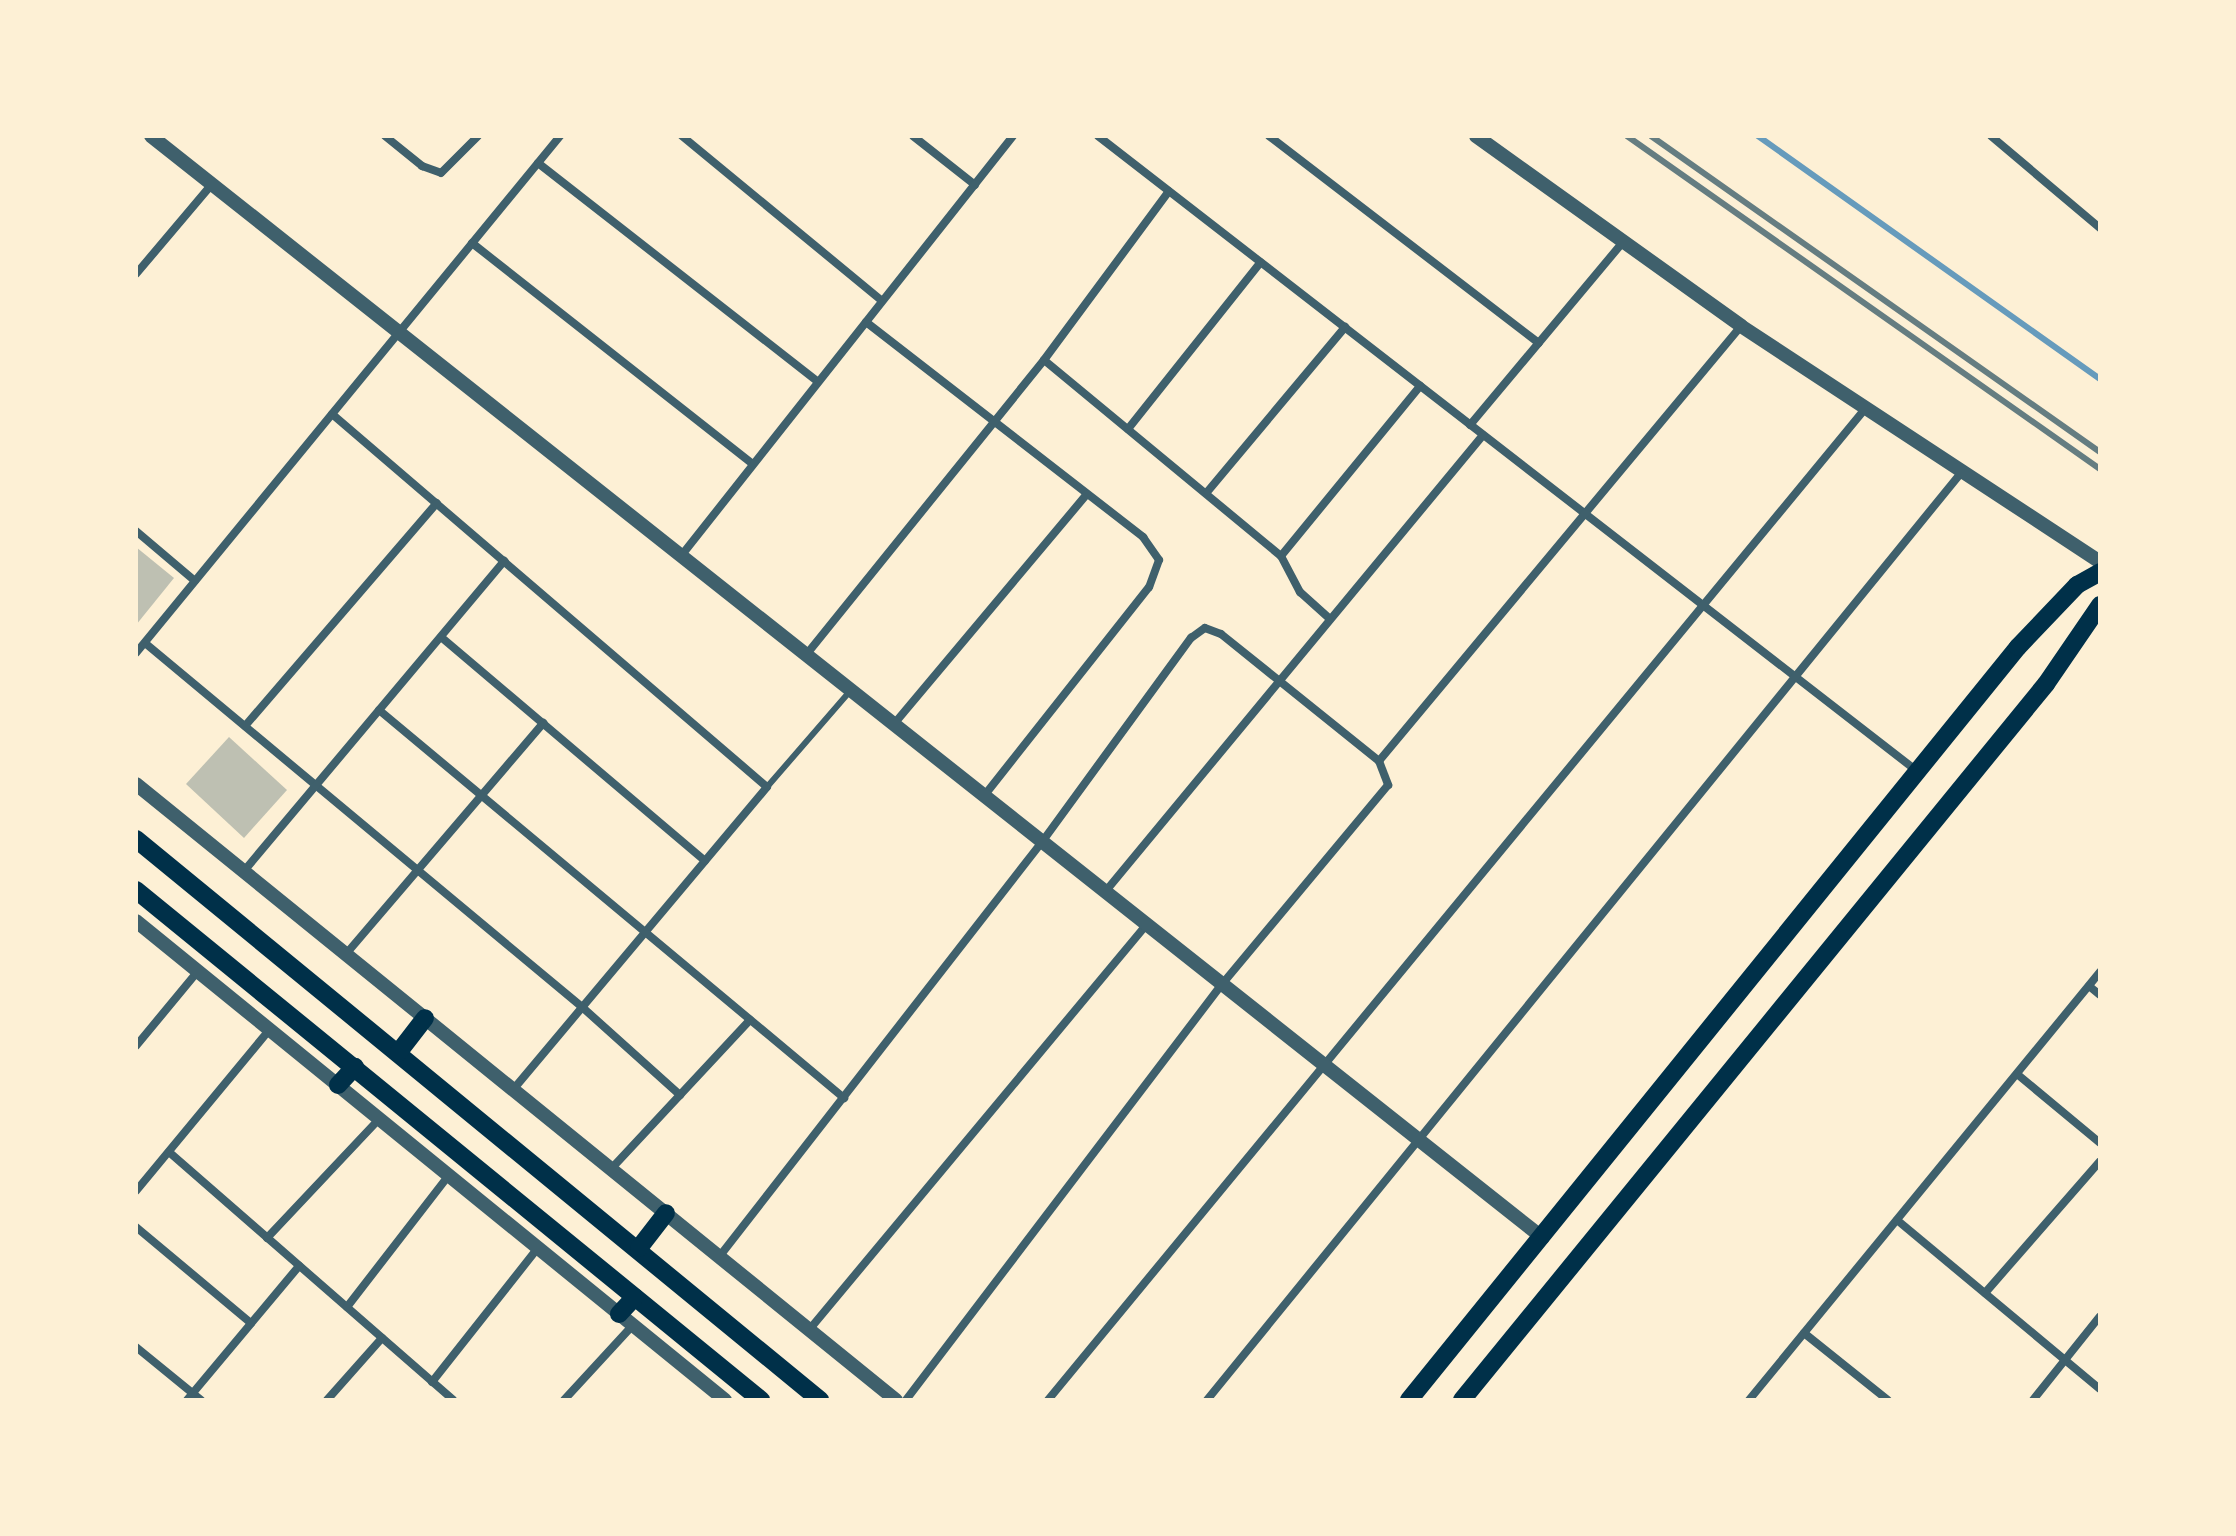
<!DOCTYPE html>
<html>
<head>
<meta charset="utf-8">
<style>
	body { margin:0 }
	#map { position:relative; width:2236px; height:1536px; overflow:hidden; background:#fdf0d5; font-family:"Golos Text",sans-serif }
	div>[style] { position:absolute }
	.stream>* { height:6px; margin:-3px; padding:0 3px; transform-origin:3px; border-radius:3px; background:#669bbc }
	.building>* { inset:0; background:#bec0b2 }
	.service>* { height:6px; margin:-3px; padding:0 3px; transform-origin:3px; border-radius:3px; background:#3f606c }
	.minor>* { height:8px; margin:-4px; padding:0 4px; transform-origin:4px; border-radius:4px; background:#3f606c }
	.tertiary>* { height:14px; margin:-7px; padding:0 7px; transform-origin:7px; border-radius:7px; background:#3f606c }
	.primary>* { height:18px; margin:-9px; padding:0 9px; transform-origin:9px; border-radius:9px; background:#003049 }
	.rail>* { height:6px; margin:-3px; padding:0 3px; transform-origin:3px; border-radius:3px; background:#657d81 }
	span { translate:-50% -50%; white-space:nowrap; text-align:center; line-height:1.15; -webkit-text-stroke:8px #fdf0d5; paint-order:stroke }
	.frame { position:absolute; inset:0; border:138px solid #fdf0d5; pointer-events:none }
</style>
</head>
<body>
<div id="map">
	<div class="stream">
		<i style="left:1758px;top:136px;width:420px;rotate:35.4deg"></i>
	</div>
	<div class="building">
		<i style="clip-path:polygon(136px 547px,174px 578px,136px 625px)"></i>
		<i style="clip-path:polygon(229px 737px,287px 790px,244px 838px,186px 784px)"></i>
	</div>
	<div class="service">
		<i style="left:767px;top:787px;width:128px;rotate:-49.1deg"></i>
	</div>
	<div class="minor">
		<i style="left:385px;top:136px;width:48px;rotate:39deg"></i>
		<i style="left:422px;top:166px;width:20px;rotate:20deg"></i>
		<i style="left:441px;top:173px;width:52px;rotate:-45deg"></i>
		<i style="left:682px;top:136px;width:259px;rotate:39.5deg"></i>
		<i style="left:913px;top:136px;width:79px;rotate:38.3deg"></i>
		<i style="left:1098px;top:136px;width:1036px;rotate:37.79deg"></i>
		<i style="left:1269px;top:136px;width:340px;rotate:37.5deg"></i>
		<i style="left:1991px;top:136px;width:143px;rotate:40.2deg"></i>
		<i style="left:538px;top:163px;width:355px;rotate:38deg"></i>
		<i style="left:472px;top:243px;width:357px;rotate:38.2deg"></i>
		<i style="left:136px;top:274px;width:118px;rotate:-49.8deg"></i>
		<i style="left:866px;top:322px;width:351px;rotate:37.8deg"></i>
		<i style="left:1143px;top:537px;width:28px;rotate:55deg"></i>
		<i style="left:1159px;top:560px;width:29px;rotate:110deg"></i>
		<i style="left:1149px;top:587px;width:266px;rotate:128.3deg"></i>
		<i style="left:1044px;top:360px;width:308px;rotate:39.6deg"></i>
		<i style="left:1281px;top:556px;width:41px;rotate:62.2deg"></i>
		<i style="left:1300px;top:592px;width:40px;rotate:42deg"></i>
		<i style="left:332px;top:414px;width:573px;rotate:40.61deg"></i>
		<i style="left:767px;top:787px;width:395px;rotate:130deg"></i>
		<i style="left:1470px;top:425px;width:240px;rotate:-50.1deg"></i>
		<i style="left:1128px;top:429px;width:213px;rotate:-51.5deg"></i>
		<i style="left:1208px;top:491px;width:214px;rotate:-50.1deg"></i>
		<i style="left:136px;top:531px;width:77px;rotate:40.3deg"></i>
		<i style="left:681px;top:556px;width:535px;rotate:-51.67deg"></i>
		<i style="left:1281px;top:556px;width:220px;rotate:-50.7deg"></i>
		<i style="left:441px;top:637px;width:346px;rotate:40.3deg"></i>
		<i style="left:145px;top:643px;width:569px;rotate:39.79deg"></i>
		<i style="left:582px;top:1007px;width:132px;rotate:41.9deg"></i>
		<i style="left:136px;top:653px;width:669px;rotate:-50.64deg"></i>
		<i style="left:806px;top:655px;width:379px;rotate:-51.1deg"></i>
		<i style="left:1044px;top:360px;width:210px;rotate:-53.5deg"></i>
		<i style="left:379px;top:710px;width:606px;rotate:39.84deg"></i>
		<i style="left:894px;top:724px;width:300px;rotate:-50deg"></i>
		<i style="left:245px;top:726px;width:294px;rotate:-49.3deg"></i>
		<i style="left:1379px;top:761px;width:566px;rotate:-50.23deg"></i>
		<i style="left:244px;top:871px;width:405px;rotate:-50deg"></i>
		<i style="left:1105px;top:892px;width:593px;rotate:-50.4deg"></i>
		<i style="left:346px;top:954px;width:304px;rotate:-49.5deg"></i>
		<i style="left:2089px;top:986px;width:14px;rotate:39deg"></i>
		<i style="left:136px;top:1046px;width:97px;rotate:-50.4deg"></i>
		<i style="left:2017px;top:1074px;width:108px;rotate:39.7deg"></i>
		<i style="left:169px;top:1152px;width:377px;rotate:41.1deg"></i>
		<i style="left:611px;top:1169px;width:204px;rotate:-47deg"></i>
		<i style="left:136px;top:1191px;width:209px;rotate:-50.4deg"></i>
		<i style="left:1897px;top:1220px;width:264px;rotate:39.8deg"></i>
		<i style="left:136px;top:1227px;width:150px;rotate:39.9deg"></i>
		<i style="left:267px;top:1238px;width:163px;rotate:-46.7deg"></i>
		<i style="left:719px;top:1257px;width:526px;rotate:-52.11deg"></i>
		<i style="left:1042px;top:842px;width:253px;rotate:-53.9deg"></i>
		<i style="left:1191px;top:638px;width:17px;rotate:-36deg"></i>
		<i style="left:1205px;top:628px;width:17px;rotate:21deg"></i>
		<i style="left:1221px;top:634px;width:203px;rotate:38.8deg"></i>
		<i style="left:1379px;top:761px;width:26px;rotate:69deg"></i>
		<i style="left:1388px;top:785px;width:259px;rotate:129.8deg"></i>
		<i style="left:1222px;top:984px;width:522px;rotate:127.22deg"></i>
		<i style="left:1985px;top:1293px;width:175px;rotate:-48.9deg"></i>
		<i style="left:347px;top:1307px;width:167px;rotate:-52.3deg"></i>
		<i style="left:809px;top:1330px;width:528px;rotate:-50.22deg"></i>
		<i style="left:1804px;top:1333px;width:107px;rotate:38.6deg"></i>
		<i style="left:136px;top:1347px;width:84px;rotate:39.2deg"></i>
		<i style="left:432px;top:1382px;width:171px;rotate:-51.7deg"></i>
		<i style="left:187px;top:1400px;width:175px;rotate:-50.1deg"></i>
		<i style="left:327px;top:1400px;width:83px;rotate:-48.4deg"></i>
		<i style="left:564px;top:1400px;width:102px;rotate:-47.4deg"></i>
		<i style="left:1048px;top:1400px;width:1284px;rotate:-50.5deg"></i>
		<i style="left:1207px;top:1400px;width:1194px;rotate:-50.88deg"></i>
		<i style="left:1749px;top:1400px;width:554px;rotate:-50.65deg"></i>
		<i style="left:2033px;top:1400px;width:107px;rotate:-51.4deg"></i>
	</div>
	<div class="tertiary">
		<i style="left:151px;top:136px;width:1775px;rotate:38.37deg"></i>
		<i style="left:1476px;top:136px;width:326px;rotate:35.6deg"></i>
		<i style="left:1741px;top:326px;width:430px;rotate:33.3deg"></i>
		<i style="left:136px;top:784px;width:978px;rotate:39.03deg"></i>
		<i style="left:136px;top:921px;width:759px;rotate:39.12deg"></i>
	</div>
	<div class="primary">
		<i style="left:136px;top:839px;width:885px;rotate:39.36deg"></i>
		<i style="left:136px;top:890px;width:807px;rotate:39.21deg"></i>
		<i style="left:398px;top:1053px;width:44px;rotate:-52.4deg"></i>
		<i style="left:338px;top:1085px;width:25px;rotate:-47deg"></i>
		<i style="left:639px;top:1248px;width:44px;rotate:-52.4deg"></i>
		<i style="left:619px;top:1314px;width:23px;rotate:-47deg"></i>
		<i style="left:1409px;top:1400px;width:968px;rotate:-51.04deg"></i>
		<i style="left:2018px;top:647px;width:86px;rotate:-46.4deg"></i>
		<i style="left:2077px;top:585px;width:26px;rotate:-29deg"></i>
		<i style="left:1462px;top:1400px;width:924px;rotate:-50.8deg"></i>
		<i style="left:2046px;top:684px;width:96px;rotate:-55.6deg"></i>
	</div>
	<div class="rail">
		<i style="left:1627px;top:136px;width:578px;rotate:35.15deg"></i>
		<i style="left:1651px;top:136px;width:549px;rotate:35.14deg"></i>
	</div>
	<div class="frame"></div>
</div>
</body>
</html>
